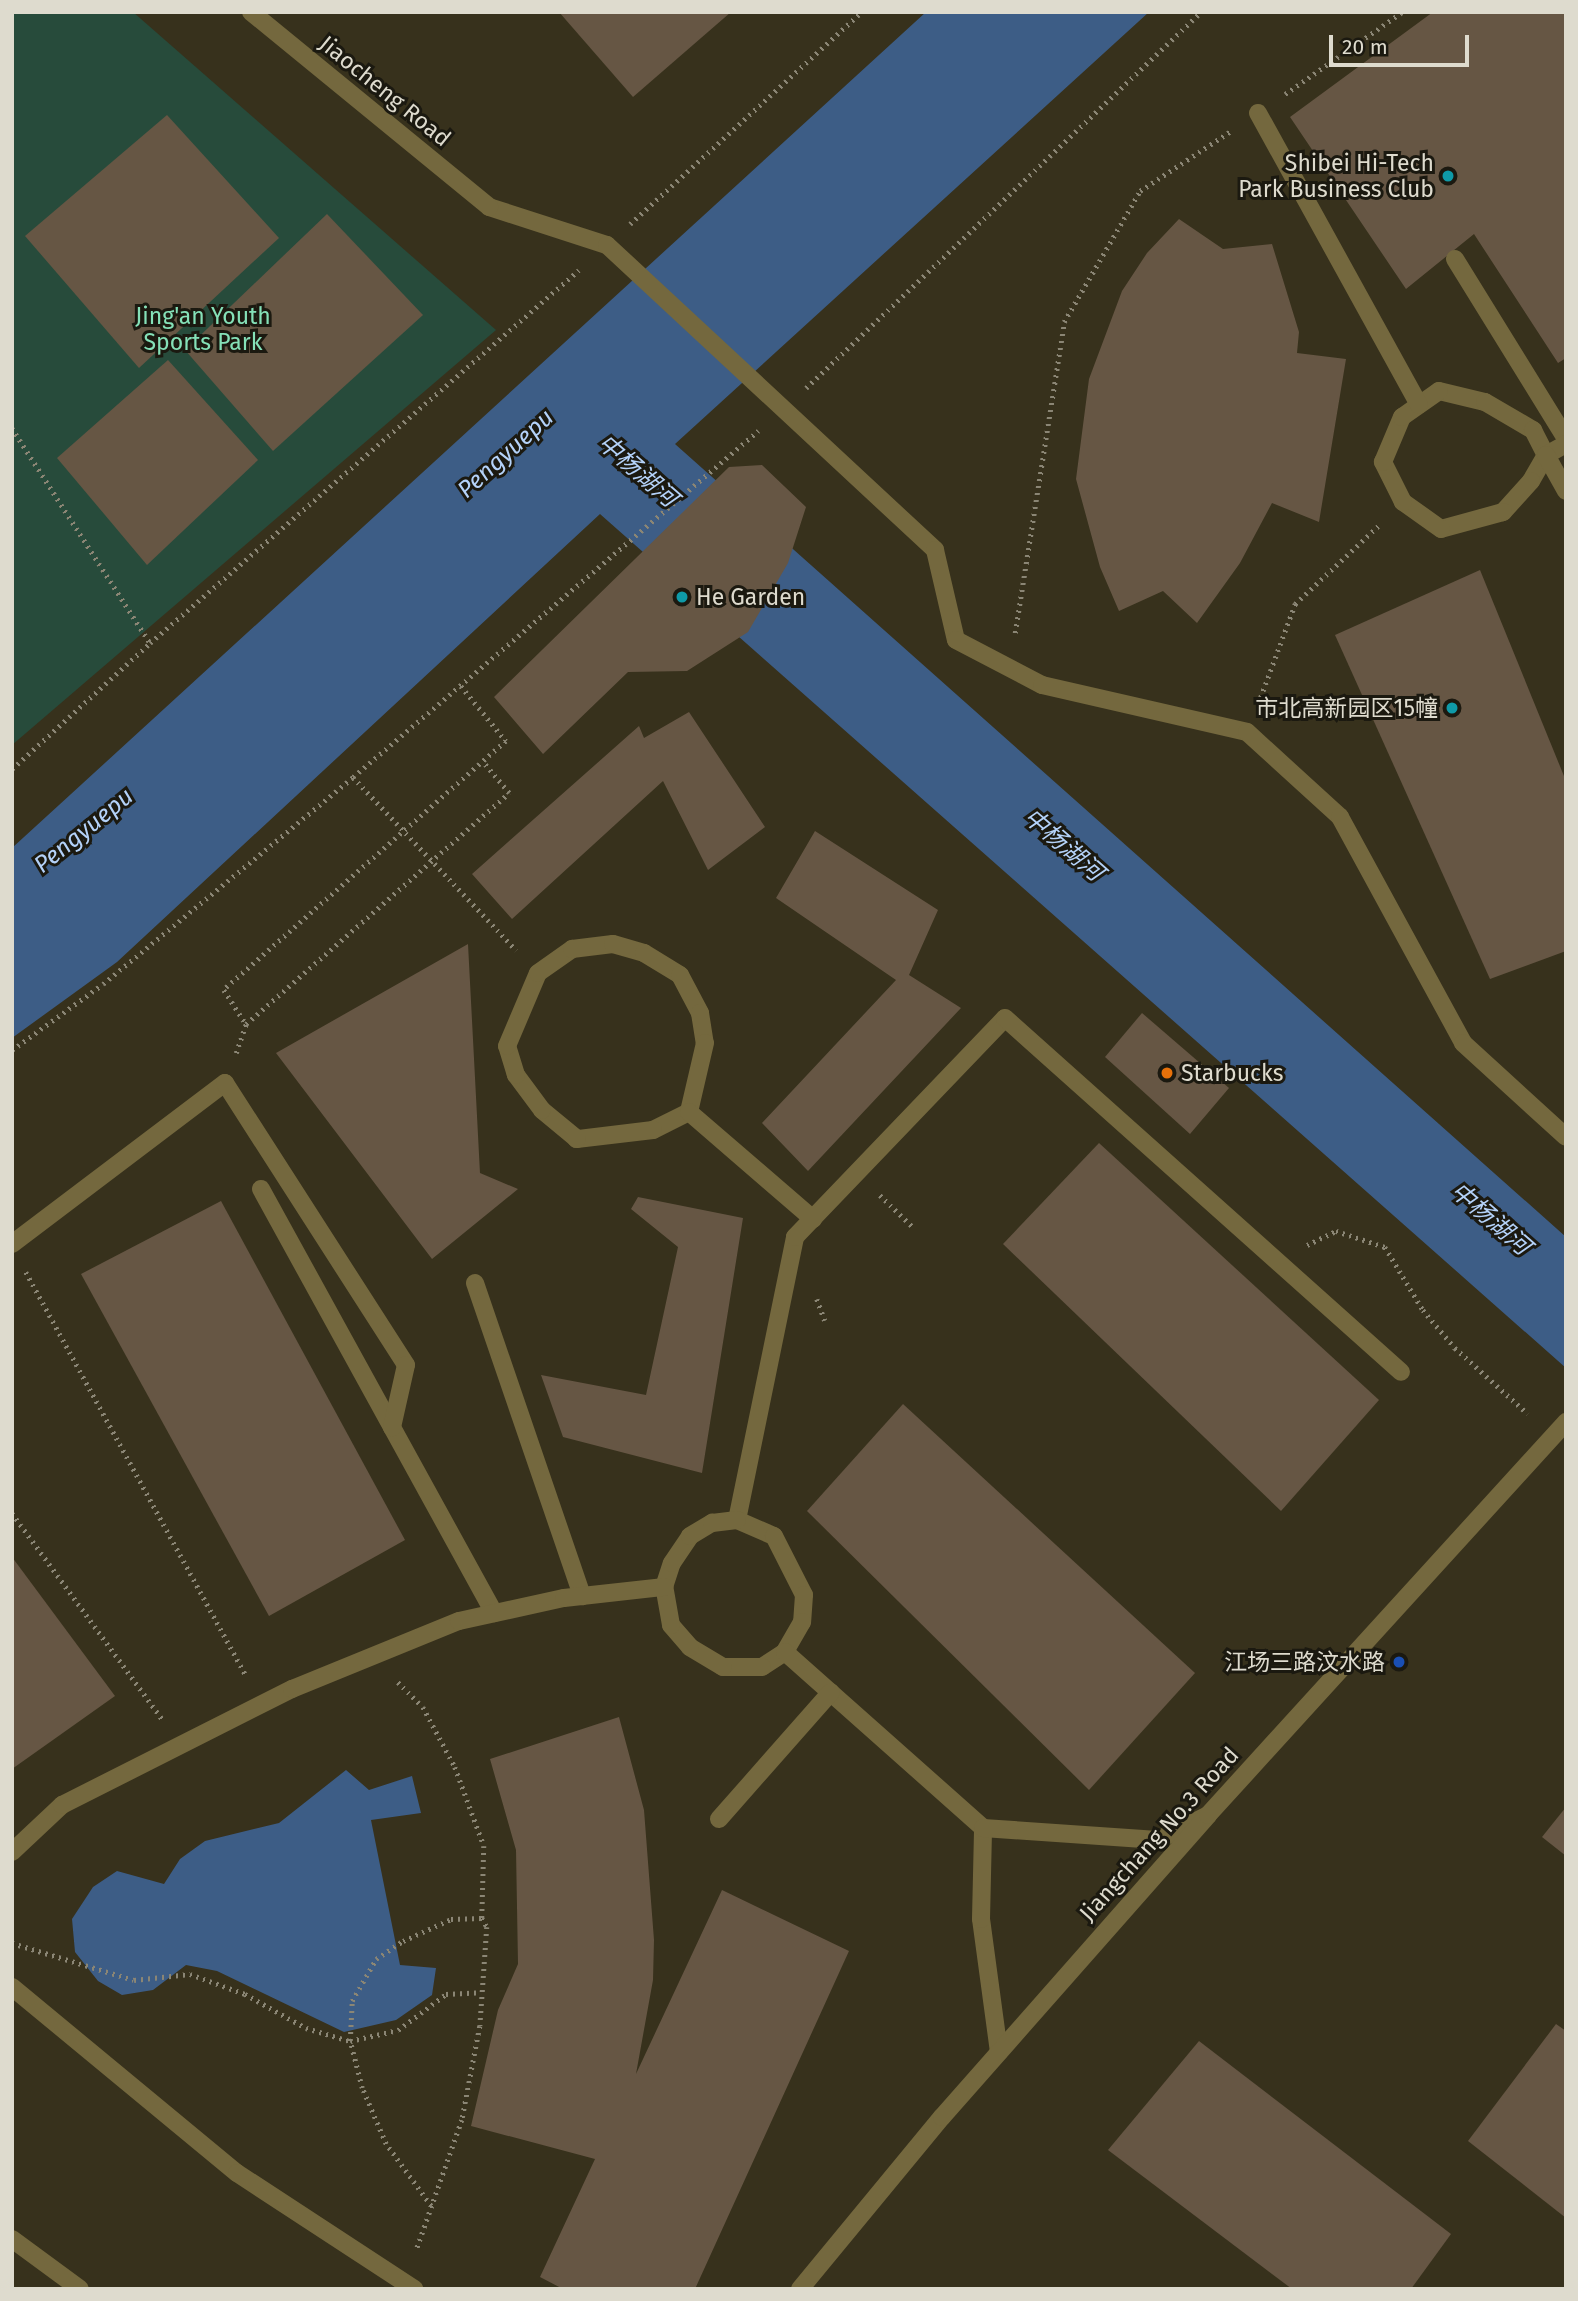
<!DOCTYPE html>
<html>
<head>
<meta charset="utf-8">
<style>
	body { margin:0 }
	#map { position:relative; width:1578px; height:2301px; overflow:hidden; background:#37311c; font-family:"Fira Sans","Noto Sans SC",sans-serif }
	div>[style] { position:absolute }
	.green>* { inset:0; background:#274b3b }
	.water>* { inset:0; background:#3d5d86 }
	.building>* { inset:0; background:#665644 }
	.path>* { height:4.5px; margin-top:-2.25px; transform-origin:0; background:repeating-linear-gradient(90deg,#8b8675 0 2px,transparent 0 7px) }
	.service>* { height:18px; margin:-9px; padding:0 9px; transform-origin:9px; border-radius:9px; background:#74683e }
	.pedestrian>* { height:18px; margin:-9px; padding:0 9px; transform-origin:9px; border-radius:9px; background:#74683e }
	.minor>* { height:18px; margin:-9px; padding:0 9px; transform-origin:9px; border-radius:9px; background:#74683e }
	.dots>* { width:19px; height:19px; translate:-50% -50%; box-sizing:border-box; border:4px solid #1b1910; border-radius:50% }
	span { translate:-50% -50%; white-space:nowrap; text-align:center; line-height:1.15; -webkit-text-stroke:6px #1b1910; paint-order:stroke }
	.street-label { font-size:23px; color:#dedbce }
	.poi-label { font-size:23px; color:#dedbce }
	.right { translate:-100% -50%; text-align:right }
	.left { translate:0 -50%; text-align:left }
	.park-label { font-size:23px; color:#85e1b8 }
	.water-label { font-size:24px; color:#b4d2f9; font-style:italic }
	.frame { position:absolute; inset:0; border:14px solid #dedbce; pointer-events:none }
	.scale { position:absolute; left:1329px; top:35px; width:140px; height:32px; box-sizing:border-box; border:4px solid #dedbce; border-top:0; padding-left:9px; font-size:21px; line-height:24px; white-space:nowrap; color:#dedbce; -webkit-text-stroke:5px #1b1910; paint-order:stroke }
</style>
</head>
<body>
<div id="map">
	<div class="green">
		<i style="clip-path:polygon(12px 12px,133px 12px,496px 330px,12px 745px)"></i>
	</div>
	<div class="water">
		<i style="clip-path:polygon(926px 12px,1149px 12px,675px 444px,1566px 1237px,1566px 1368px,600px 514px,117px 962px,12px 1038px,12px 848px)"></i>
		<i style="clip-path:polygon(346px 1770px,369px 1790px,412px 1776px,421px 1813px,371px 1820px,400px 1965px,436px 1968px,432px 1995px,396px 2020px,344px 2032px,217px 1971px,186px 1965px,153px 1990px,122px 1995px,98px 1981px,75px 1952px,72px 1919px,93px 1887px,117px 1871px,164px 1884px,180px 1859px,205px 1841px,279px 1823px)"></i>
	</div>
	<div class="building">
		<i style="clip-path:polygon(559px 12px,731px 12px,633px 97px)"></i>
		<i style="clip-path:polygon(1433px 12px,1566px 12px,1566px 358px,1558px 363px,1474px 234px,1406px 289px,1290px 117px)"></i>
		<i style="clip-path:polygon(167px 115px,279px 238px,139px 368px,25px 236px)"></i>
		<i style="clip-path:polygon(327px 214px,423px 315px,273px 451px,185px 350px)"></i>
		<i style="clip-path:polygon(1179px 219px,1223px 249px,1272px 244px,1299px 332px,1297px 353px,1346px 359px,1319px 522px,1272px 503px,1240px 563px,1197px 623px,1163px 591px,1119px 611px,1100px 567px,1076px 479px,1089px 379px,1122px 291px,1147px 253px)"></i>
		<i style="clip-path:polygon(168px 360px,258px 460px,147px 565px,57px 458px)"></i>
		<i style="clip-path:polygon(762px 465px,806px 507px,788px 563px,748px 632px,687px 671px,628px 672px,543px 754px,494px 697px,729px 467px)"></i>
		<i style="clip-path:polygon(1480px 570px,1566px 781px,1566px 951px,1490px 979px,1335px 635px)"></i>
		<i style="clip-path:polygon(689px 712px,765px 827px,708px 870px,663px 781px,512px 919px,472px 874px,639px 726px,644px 738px)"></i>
		<i style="clip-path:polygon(815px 831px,938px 910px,909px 975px,961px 1008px,808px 1171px,762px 1123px,896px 980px,776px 898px)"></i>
		<i style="clip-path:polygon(468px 944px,480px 1173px,518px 1189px,432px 1259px,276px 1053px)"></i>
		<i style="clip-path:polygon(1142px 1013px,1229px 1088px,1190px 1134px,1105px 1057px)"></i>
		<i style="clip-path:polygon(1099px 1143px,1379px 1400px,1281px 1511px,1003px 1244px)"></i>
		<i style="clip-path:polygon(638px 1197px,743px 1218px,702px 1473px,563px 1437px,541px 1375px,646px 1395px,678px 1247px,631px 1209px)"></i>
		<i style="clip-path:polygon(221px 1201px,405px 1540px,269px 1616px,81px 1274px)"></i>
		<i style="clip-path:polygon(903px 1404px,1195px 1673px,1089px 1790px,807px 1511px)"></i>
		<i style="clip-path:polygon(12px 1557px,115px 1696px,12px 1769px)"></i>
		<i style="clip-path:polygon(619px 1717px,644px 1810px,654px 1940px,653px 1980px,636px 2074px,722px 1890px,849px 1951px,695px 2289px,563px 2289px,540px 2277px,595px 2159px,471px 2126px,498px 2010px,518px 1964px,516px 1850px,490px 1759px)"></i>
		<i style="clip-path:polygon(1566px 1807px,1566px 1856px,1542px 1837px)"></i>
		<i style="clip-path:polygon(1556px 2024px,1566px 2031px,1566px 2218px,1468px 2141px)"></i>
		<i style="clip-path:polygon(1199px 2041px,1451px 2234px,1411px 2289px,1292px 2289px,1108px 2150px)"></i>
	</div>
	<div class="path">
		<i style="left:1285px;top:94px;width:143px;rotate:-35deg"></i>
		<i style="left:630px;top:224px;width:314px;rotate:-42.5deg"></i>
		<i style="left:806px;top:388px;width:545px;rotate:-43.59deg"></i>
		<i style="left:12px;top:428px;width:255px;rotate:57.3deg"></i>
		<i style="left:1015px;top:633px;width:315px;rotate:-81deg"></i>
		<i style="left:1064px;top:322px;width:151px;rotate:-59.9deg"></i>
		<i style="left:1140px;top:191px;width:109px;rotate:-33.4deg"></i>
		<i style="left:461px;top:686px;width:71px;rotate:50.7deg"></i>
		<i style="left:506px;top:741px;width:376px;rotate:138.6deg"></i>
		<i style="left:224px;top:990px;width:40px;rotate:57.1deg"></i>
		<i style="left:246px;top:1024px;width:350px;rotate:-41.3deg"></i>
		<i style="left:509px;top:793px;width:40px;rotate:-130deg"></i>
		<i style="left:1258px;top:704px;width:107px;rotate:-69.7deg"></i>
		<i style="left:1295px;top:604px;width:115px;rotate:-43.2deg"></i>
		<i style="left:12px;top:769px;width:187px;rotate:-42.4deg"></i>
		<i style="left:150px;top:643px;width:568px;rotate:-41.01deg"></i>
		<i style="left:353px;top:777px;width:238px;rotate:46.7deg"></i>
		<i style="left:12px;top:1050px;width:112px;rotate:-36deg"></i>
		<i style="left:103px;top:984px;width:325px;rotate:-39.6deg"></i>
		<i style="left:353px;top:777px;width:533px;rotate:-40.51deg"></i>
		<i style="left:236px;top:1053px;width:31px;rotate:-71deg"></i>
		<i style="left:880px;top:1195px;width:46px;rotate:44.1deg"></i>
		<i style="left:1307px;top:1245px;width:32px;rotate:-26deg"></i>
		<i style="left:1336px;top:1231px;width:52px;rotate:18.1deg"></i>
		<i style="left:1385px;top:1247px;width:74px;rotate:58.9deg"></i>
		<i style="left:1423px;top:1310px;width:50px;rotate:49.9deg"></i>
		<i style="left:1455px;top:1348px;width:98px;rotate:42.1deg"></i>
		<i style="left:26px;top:1272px;width:460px;rotate:61.4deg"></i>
		<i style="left:817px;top:1299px;width:23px;rotate:70deg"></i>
		<i style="left:12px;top:1513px;width:255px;rotate:53.9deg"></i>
		<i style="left:398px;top:1682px;width:35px;rotate:45deg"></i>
		<i style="left:423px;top:1707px;width:68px;rotate:61.9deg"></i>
		<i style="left:455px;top:1767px;width:84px;rotate:69.8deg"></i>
		<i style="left:484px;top:1846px;width:72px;rotate:91.6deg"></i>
		<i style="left:482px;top:1918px;width:10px;rotate:61deg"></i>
		<i style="left:487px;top:1927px;width:99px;rotate:94deg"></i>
		<i style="left:480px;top:2026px;width:96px;rotate:100.8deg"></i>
		<i style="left:462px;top:2120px;width:139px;rotate:109.3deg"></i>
		<i style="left:12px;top:1943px;width:127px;rotate:16.9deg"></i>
		<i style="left:134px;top:1980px;width:56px;rotate:-6.1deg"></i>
		<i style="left:190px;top:1974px;width:59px;rotate:20deg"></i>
		<i style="left:245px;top:1994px;width:70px;rotate:29.1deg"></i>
		<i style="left:306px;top:2028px;width:46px;rotate:16.5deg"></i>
		<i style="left:350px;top:2041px;width:49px;rotate:-12.9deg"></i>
		<i style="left:398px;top:2030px;width:60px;rotate:-36.9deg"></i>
		<i style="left:446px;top:1994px;width:35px;rotate:-3deg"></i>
		<i style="left:431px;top:2206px;width:77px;rotate:-126deg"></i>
		<i style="left:386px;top:2144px;width:61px;rotate:-113.2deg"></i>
		<i style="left:362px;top:2088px;width:49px;rotate:-104.3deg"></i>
		<i style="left:350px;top:2041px;width:40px;rotate:-87.1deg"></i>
		<i style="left:352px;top:2001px;width:48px;rotate:-60.3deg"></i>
		<i style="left:376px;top:1959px;width:32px;rotate:-34deg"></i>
		<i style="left:403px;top:1941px;width:53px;rotate:-24.6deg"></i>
		<i style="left:451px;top:1919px;width:31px;rotate:-2deg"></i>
	</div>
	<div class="service">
		<i style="left:1455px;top:259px;width:211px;rotate:58.3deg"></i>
		<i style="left:1439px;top:391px;width:47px;rotate:13.4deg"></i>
		<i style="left:1485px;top:402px;width:56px;rotate:30.3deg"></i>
		<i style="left:1533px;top:430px;width:28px;rotate:63deg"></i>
		<i style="left:1546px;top:455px;width:30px;rotate:120deg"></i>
		<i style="left:1531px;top:481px;width:42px;rotate:132.1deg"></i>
		<i style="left:1503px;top:512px;width:64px;rotate:164.7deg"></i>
		<i style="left:1441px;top:529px;width:47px;rotate:-144.6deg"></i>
		<i style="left:1403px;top:502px;width:45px;rotate:-116.6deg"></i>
		<i style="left:1383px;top:462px;width:49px;rotate:-67.1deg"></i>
		<i style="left:1402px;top:417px;width:45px;rotate:-35.1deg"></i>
		<i style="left:1566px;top:444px;width:23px;rotate:151deg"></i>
		<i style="left:1546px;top:455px;width:41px;rotate:60.9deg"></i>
		<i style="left:689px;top:1112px;width:40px;rotate:153.4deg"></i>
		<i style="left:653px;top:1130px;width:77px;rotate:173.2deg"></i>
		<i style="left:577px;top:1139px;width:45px;rotate:-140.4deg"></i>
		<i style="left:542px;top:1110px;width:44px;rotate:-126.6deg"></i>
		<i style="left:516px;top:1075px;width:30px;rotate:-107deg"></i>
		<i style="left:507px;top:1046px;width:79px;rotate:-67deg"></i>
		<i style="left:538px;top:973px;width:42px;rotate:-35.2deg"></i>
		<i style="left:572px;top:949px;width:41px;rotate:-7deg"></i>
		<i style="left:613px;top:944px;width:32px;rotate:16deg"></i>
		<i style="left:644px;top:953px;width:42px;rotate:31.4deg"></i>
		<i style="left:680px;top:975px;width:43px;rotate:62.2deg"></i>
		<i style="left:700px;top:1013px;width:30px;rotate:81deg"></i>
		<i style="left:705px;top:1043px;width:71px;rotate:103.1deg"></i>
		<i style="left:689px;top:1112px;width:164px;rotate:40.8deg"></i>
		<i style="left:261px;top:1189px;width:484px;rotate:61.2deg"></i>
		<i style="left:12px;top:1244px;width:267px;rotate:-37.1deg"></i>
		<i style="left:225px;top:1083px;width:335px;rotate:57.3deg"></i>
		<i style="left:406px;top:1365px;width:64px;rotate:102.7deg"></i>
		<i style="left:475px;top:1283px;width:331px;rotate:71.1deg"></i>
		<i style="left:737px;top:1520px;width:289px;rotate:-78.4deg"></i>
		<i style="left:795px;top:1237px;width:303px;rotate:-46.2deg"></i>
		<i style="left:1005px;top:1018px;width:531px;rotate:41.79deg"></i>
		<i style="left:737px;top:1520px;width:40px;rotate:23.4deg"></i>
		<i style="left:774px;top:1536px;width:66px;rotate:63deg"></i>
		<i style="left:804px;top:1595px;width:27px;rotate:94deg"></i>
		<i style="left:802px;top:1622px;width:34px;rotate:120deg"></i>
		<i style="left:785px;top:1652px;width:27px;rotate:147deg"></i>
		<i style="left:762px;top:1667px;width:39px;rotate:180deg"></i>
		<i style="left:723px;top:1667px;width:39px;rotate:-149deg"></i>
		<i style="left:690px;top:1647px;width:29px;rotate:-131deg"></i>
		<i style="left:671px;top:1625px;width:39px;rotate:-100deg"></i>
		<i style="left:664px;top:1587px;width:25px;rotate:-72deg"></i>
		<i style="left:672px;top:1563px;width:32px;rotate:-56deg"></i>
		<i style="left:690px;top:1536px;width:26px;rotate:-31deg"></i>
		<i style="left:712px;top:1523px;width:25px;rotate:-7deg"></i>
		<i style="left:785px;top:1652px;width:265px;rotate:41.6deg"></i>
		<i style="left:719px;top:1819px;width:169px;rotate:-48.6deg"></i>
		<i style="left:12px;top:1852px;width:69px;rotate:-43.2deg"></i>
		<i style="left:62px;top:1805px;width:258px;rotate:-26.8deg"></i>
		<i style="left:292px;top:1689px;width:180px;rotate:-22.2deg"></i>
		<i style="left:459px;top:1621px;width:107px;rotate:-12.4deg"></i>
		<i style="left:564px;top:1598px;width:101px;rotate:-6.3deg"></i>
		<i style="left:12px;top:1987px;width:292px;rotate:39.6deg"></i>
		<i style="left:237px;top:2173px;width:212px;rotate:33.2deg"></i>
		<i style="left:999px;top:2052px;width:134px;rotate:-97.7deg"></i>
		<i style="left:981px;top:1919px;width:91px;rotate:-88.7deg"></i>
		<i style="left:983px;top:1828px;width:175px;rotate:3.9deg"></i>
		<i style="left:1158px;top:1840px;width:56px;rotate:-26.6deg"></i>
		<i style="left:12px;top:2239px;width:84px;rotate:36.3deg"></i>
	</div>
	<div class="pedestrian">
		<i style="left:489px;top:207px;width:124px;rotate:17.9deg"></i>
		<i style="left:607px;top:245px;width:448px;rotate:42.9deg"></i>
		<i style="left:935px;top:550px;width:92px;rotate:76.9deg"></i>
		<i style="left:956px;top:640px;width:97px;rotate:27.6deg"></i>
		<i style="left:1042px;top:685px;width:210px;rotate:12.9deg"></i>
		<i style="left:1247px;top:732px;width:126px;rotate:42.4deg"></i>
		<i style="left:1340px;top:817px;width:257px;rotate:61.4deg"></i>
		<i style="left:1463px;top:1043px;width:139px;rotate:42.4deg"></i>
	</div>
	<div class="minor">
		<i style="left:251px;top:12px;width:308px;rotate:39.3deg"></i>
		<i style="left:1258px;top:113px;width:333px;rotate:61.1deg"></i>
		<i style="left:800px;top:2289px;width:223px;rotate:-50.5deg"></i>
		<i style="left:942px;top:2117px;width:402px;rotate:-48.6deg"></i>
		<i style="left:1208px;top:1815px;width:532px;rotate:-47.67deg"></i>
	</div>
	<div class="dots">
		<i style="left:1448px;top:176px;background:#0f9aa8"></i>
		<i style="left:682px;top:597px;background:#0f9aa8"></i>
		<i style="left:1452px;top:708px;background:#0f9aa8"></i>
		<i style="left:1167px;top:1073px;background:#e8710a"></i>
		<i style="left:1399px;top:1662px;background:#1a4fb4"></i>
	</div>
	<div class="street-label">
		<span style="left:385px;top:91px;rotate:39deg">Jiaocheng Road</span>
		<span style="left:1159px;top:1834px;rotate:-48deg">Jiangchang No.3 Road</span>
	</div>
	<div class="poi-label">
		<span class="right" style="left:1434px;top:176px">Shibei Hi-Tech<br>Park Business Club</span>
		<span class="left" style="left:696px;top:597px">He Garden</span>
		<span class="right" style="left:1438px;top:708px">市北高新园区15幢</span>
		<span class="left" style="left:1181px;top:1073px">Starbucks</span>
		<span class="right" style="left:1385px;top:1662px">江场三路汶水路</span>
	</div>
	<div class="park-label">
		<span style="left:203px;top:329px">Jing'an Youth<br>Sports Park</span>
	</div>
	<div class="water-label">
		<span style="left:506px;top:454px;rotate:-42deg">Pengyuepu</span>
		<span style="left:637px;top:471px;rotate:41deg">中杨湖河</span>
		<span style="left:84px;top:831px;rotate:-39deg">Pengyuepu</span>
		<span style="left:1063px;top:845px;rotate:41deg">中杨湖河</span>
		<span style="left:1490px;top:1219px;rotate:41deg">中杨湖河</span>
	</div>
	<div class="frame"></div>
	<div class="scale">20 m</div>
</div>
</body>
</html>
